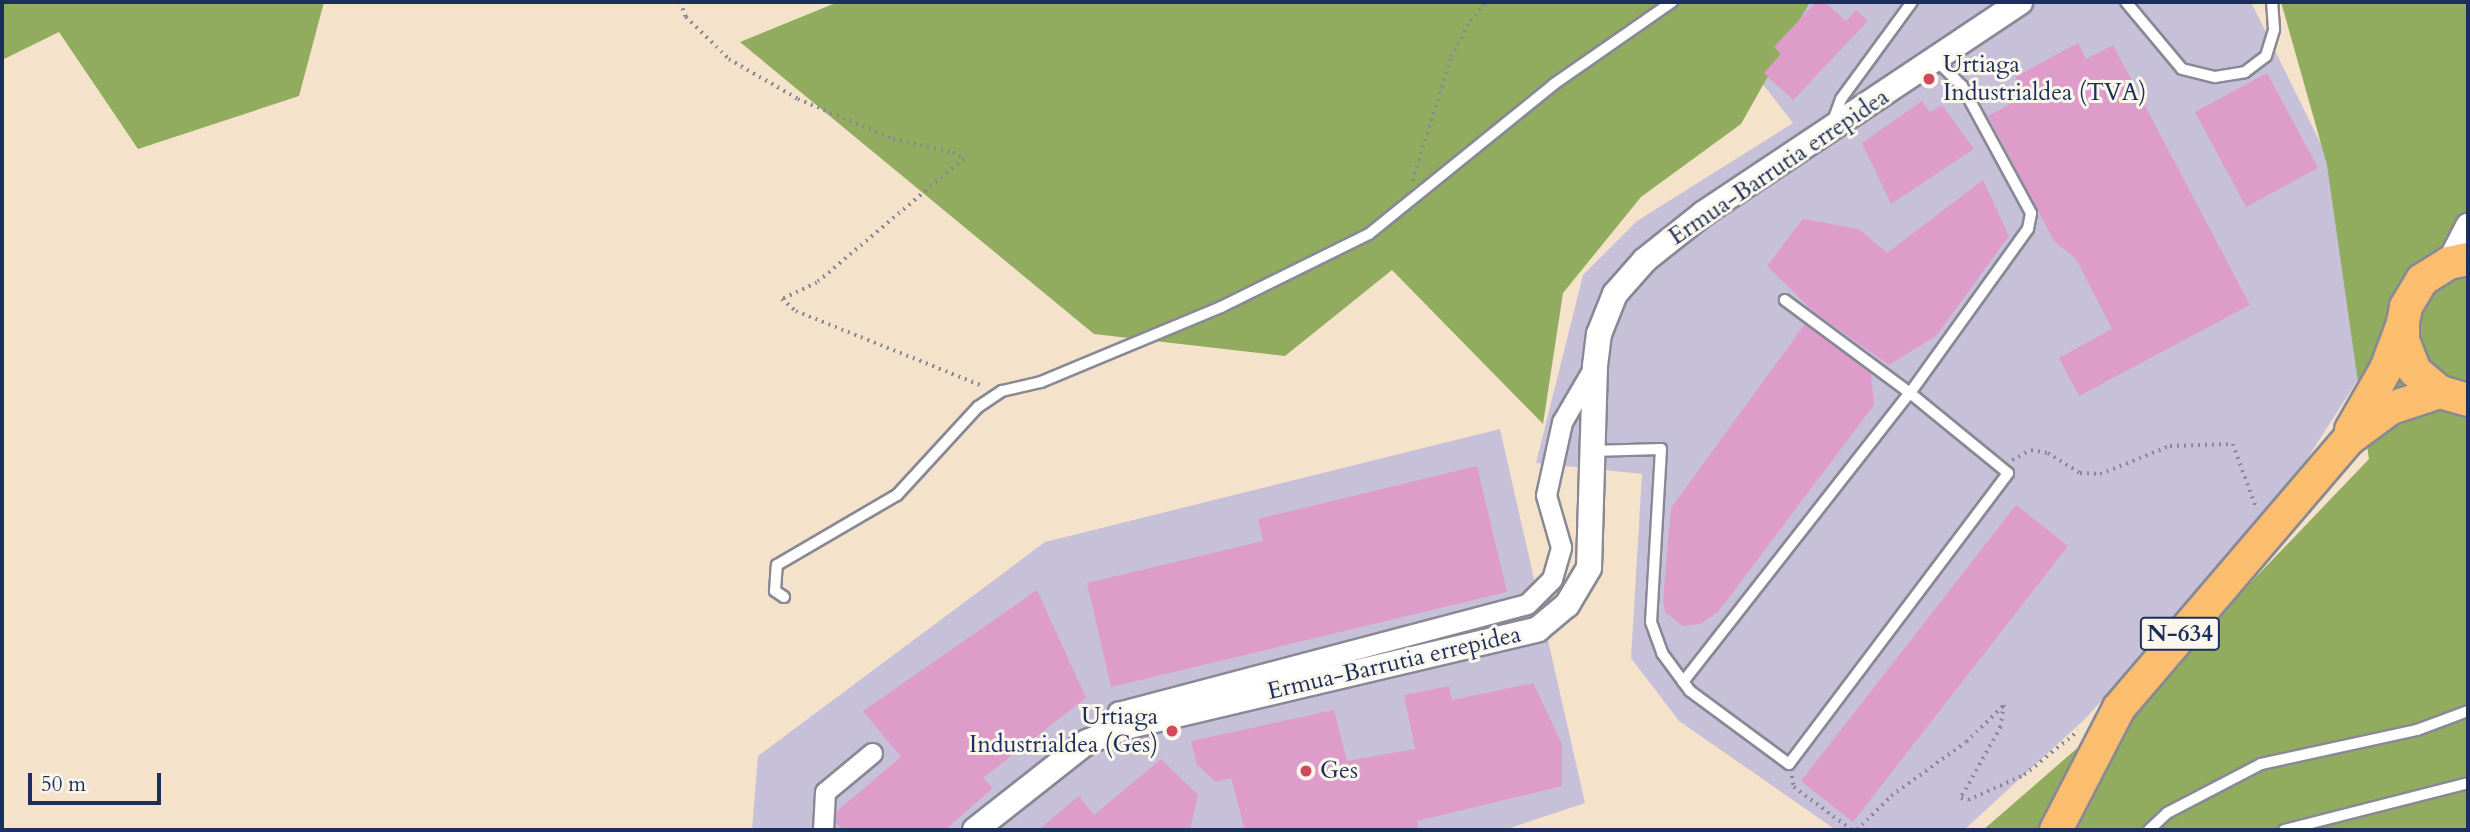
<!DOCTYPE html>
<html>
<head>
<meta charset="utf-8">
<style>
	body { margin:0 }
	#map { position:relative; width:2470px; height:832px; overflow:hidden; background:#f4e3ca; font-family:Cardo,serif }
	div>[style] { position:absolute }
	.industrial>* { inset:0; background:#c7c0d9 }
	.forest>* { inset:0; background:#91ac5f }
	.building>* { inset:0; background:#de9cca }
	.path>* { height:3.5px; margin-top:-1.75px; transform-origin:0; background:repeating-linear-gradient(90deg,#888994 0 2px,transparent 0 7px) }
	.roads { filter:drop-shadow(2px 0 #888994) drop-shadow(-2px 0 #888994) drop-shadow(0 2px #888994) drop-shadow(0 -2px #888994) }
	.service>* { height:10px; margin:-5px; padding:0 5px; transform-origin:5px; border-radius:5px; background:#fff }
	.minor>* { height:19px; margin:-9.5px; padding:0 9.5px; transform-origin:9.5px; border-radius:9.5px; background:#fff }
	.tertiary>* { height:24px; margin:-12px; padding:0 12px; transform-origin:12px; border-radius:12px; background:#fff }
	.trunk>* { height:32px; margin:-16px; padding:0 16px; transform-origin:16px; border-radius:16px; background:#fbbd6e }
	.dots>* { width:19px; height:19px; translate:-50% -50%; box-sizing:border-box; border:4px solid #fbf7ec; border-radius:50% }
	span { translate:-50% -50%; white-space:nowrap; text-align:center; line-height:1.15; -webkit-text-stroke:6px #fbf7ec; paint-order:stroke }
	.shield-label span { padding:2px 5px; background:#fbf7ec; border:2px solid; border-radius:5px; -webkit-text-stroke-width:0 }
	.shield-label { font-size:23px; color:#1b2f5e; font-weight:700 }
	.poi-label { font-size:24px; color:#1b2f5e }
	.left { translate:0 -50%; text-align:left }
	.right { translate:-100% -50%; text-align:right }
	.street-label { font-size:24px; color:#1b2f5e }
	.frame { position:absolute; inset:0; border:4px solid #1b2f5e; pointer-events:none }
	.scale { position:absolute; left:28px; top:773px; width:133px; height:32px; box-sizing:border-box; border:4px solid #1b2f5e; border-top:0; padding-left:9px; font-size:21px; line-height:24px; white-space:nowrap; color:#1b2f5e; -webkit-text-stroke:5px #fbf7ec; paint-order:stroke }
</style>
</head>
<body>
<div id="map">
	<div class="industrial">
		<i style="clip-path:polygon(1804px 2px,2251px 2px,2355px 213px,2375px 353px,2275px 509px,2085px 719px,1964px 830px,1836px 830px,1679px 721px,1631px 658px,1642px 474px,1536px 463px,1583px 275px,1637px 221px,1793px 123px,1755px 74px)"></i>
		<i style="clip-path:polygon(1500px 429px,1585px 803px,1504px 830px,752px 830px,758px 756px,1045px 542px)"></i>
	</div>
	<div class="forest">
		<i style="clip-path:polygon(2px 2px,324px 2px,299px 96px,138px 149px,59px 32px,2px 60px)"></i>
		<i style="clip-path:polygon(838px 2px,1810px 2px,1741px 124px,1641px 197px,1563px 293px,1543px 424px,1392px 270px,1285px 356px,1094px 334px,740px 42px)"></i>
		<i style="clip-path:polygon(2281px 2px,2468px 2px,2468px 830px,1983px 830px,2166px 671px,2369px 459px,2327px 165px)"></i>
	</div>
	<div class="building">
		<i style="clip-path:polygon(1816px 2px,1825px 2px,1846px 21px,1856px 10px,1868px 21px,1793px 100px,1764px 73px,1781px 54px,1774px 47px)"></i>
		<i style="clip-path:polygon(2078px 43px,2086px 59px,2113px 45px,2250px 305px,2079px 396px,2059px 358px,2112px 329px,2076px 259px,2054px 241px,1988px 116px,2025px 96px,2015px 77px)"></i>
		<i style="clip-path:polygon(2267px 73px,2318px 168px,2246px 207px,2195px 112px)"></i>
		<i style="clip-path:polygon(1922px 101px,1930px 112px,1942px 105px,1974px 149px,1891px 204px,1862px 143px)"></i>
		<i style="clip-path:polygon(1983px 180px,2009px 236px,1936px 336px,1889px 365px,1814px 312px,1767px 266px,1803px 219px,1859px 229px,1887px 253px)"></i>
		<i style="clip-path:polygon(1805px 324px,1871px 373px,1874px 405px,1718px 612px,1700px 624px,1683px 626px,1665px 612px,1663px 600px,1671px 508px)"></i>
		<i style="clip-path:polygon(1477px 466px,1507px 592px,1111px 687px,1087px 583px,1263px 541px,1258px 519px)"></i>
		<i style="clip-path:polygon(2016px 505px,2068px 546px,1853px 822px,1801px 781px)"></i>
		<i style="clip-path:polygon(1037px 590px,1086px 698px,983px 778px,993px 788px,945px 830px,843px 830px,836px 823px,836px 812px,901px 757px,863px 711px)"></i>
		<i style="clip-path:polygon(1533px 683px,1562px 744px,1562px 786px,1417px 821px,1419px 830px,1245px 830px,1231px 778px,1216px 782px,1197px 765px,1191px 741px,1334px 710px,1347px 761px,1415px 749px,1404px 695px,1449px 686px,1452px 700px)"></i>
		<i style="clip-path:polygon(1161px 759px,1198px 795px,1190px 830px,1038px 830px,1079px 796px,1094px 815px)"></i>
	</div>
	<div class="path">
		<i style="left:680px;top:2px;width:16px;rotate:68deg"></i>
		<i style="left:686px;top:17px;width:60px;rotate:44.3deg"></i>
		<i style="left:729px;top:59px;width:80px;rotate:30.1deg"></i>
		<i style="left:798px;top:99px;width:103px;rotate:22.8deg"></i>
		<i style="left:893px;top:139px;width:61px;rotate:12.2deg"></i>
		<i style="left:953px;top:152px;width:13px;rotate:32deg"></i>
		<i style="left:964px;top:159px;width:192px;rotate:139.9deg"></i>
		<i style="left:817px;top:283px;width:38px;rotate:155deg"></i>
		<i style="left:782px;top:299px;width:18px;rotate:41deg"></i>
		<i style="left:796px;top:311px;width:201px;rotate:21.9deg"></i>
		<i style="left:1412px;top:181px;width:130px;rotate:-72.5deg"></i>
		<i style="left:1451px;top:57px;width:41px;rotate:-62.2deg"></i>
		<i style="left:1470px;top:21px;width:26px;rotate:-47deg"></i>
		<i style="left:2012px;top:460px;width:21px;rotate:-28deg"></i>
		<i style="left:2031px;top:450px;width:17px;rotate:10deg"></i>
		<i style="left:2048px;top:453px;width:38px;rotate:32deg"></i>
		<i style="left:2080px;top:473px;width:20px;rotate:3deg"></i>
		<i style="left:2100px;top:474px;width:75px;rotate:-21.8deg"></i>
		<i style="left:2170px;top:446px;width:63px;rotate:-1.8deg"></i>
		<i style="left:2233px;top:444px;width:70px;rotate:70deg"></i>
		<i style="left:1792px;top:776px;width:11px;rotate:80deg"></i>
		<i style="left:1794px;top:787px;width:72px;rotate:36.6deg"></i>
		<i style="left:1857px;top:830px;width:48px;rotate:-45deg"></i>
		<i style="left:1891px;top:796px;width:92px;rotate:-35.8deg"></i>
		<i style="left:1966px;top:742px;width:53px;rotate:-44.2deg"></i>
		<i style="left:2004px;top:705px;width:22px;rotate:98deg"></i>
		<i style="left:2001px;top:727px;width:81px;rotate:119.4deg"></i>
		<i style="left:1961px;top:798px;width:7px;rotate:16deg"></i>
		<i style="left:1968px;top:800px;width:61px;rotate:-24.1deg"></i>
		<i style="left:2024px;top:775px;width:70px;rotate:-39.2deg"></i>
	</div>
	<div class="roads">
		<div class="service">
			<i style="left:2126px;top:2px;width:87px;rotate:50.1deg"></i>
			<i style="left:2182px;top:69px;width:34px;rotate:14deg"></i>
			<i style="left:2215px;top:77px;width:30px;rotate:-9deg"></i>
			<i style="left:2245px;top:72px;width:26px;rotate:-37deg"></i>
			<i style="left:2266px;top:56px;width:28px;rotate:-73deg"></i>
			<i style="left:2274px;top:29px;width:27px;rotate:-94deg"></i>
			<i style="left:1833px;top:121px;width:23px;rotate:-70deg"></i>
			<i style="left:1841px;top:99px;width:120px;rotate:-53.8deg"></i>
			<i style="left:1592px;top:451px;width:69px;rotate:-1.7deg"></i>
			<i style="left:1661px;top:449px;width:173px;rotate:93.3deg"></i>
			<i style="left:1651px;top:622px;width:33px;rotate:70deg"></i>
			<i style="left:1662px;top:653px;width:47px;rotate:53.6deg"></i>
			<i style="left:1690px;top:691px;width:123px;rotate:36.4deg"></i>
			<i style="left:1789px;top:764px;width:364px;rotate:-53deg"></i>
			<i style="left:2008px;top:473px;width:127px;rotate:-140.8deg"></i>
			<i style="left:1910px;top:393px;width:156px;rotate:-143.4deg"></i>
			<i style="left:784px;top:597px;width:11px;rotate:-146deg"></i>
			<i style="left:775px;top:591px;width:26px;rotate:-86deg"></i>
			<i style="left:777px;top:565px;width:139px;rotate:-30.3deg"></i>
			<i style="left:897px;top:495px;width:120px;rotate:-47.4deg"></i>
			<i style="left:978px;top:407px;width:29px;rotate:-34deg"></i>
			<i style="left:1002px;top:391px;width:40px;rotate:-13deg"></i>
			<i style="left:1041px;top:382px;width:195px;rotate:-22.6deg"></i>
			<i style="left:1221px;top:307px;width:165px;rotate:-26.3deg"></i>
			<i style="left:1369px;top:234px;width:238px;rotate:-39deg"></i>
			<i style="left:1554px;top:84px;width:144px;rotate:-34.8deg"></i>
			<i style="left:1683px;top:682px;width:367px;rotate:-51.9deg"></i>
			<i style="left:1910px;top:393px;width:202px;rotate:-54.3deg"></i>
			<i style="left:2028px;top:229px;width:16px;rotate:-79deg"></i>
			<i style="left:2031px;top:213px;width:145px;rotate:-118.5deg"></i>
			<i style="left:1962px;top:86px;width:37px;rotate:-135deg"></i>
			<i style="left:2149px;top:830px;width:25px;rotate:-43deg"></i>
			<i style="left:2167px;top:813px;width:106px;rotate:-27.5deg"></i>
			<i style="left:2261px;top:764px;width:160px;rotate:-12.3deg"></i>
			<i style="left:2417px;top:730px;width:54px;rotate:-20.4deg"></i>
			<i style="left:2284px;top:830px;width:190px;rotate:-14.3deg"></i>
		</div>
		<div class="minor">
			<i style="left:1125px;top:727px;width:17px;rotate:-115deg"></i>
			<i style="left:1118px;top:712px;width:423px;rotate:-14.8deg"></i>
			<i style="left:1527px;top:604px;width:35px;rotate:-45deg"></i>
			<i style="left:1552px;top:579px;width:33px;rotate:-74deg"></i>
			<i style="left:1561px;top:547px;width:54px;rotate:-106.1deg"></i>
			<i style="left:1546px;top:495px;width:75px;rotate:-77.6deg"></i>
			<i style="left:1562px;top:422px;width:64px;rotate:-59.8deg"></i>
			<i style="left:823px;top:830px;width:38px;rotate:-87deg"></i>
			<i style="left:825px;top:792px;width:61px;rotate:-39.7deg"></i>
		</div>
		<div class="tertiary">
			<i style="left:2449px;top:263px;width:42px;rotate:-62.8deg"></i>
			<i style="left:975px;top:830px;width:142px;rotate:-38.2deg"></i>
			<i style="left:1087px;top:742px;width:41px;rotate:-21.5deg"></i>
			<i style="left:1125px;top:727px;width:424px;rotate:-13.3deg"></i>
			<i style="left:1538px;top:629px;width:38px;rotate:-40deg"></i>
			<i style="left:1567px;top:605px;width:43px;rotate:-59.3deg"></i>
			<i style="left:1589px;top:568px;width:202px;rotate:-88.3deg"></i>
			<i style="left:1595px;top:366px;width:32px;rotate:-83deg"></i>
			<i style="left:1599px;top:334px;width:43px;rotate:-68.2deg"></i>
			<i style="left:1615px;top:294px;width:45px;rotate:-48.6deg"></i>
			<i style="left:1645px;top:260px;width:75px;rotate:-38.5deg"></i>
			<i style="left:1704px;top:213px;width:380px;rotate:-33.7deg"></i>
		</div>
		<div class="trunk">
			<i style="left:2468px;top:259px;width:19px;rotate:168deg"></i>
			<i style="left:2449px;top:263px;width:32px;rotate:148deg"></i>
			<i style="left:2422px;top:280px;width:31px;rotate:121deg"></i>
			<i style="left:2406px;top:307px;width:16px;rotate:101deg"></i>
			<i style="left:2403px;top:323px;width:17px;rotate:90deg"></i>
			<i style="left:2403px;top:340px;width:33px;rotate:69deg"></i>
			<i style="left:2415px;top:371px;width:33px;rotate:40deg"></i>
			<i style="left:2440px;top:392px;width:29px;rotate:16deg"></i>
			<i style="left:2351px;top:430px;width:70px;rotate:-60.2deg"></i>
			<i style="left:2386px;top:369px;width:46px;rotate:-69.6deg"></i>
			<i style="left:2056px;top:830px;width:137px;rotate:-62.7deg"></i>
			<i style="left:2119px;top:708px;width:355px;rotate:-49.5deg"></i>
			<i style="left:2350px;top:438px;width:51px;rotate:-36.2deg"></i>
			<i style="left:2391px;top:408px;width:52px;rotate:-18.1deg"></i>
		</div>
	</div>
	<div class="dots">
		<i style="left:1929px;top:79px;background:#d1495b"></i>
		<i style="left:1172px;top:731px;background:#d1495b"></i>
		<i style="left:1306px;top:771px;background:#d1495b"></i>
	</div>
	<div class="shield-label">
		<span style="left:2180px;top:634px">N-634</span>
	</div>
	<div class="poi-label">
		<span class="left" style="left:1943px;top:79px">Urtiaga<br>Industrialdea (TVA)</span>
		<span class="right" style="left:1158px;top:731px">Urtiaga<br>Industrialdea (Ges)</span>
		<span class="left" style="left:1320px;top:771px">Ges</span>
	</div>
	<div class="street-label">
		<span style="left:1779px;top:167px;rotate:-34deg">Ermua-Barrutia errepidea</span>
		<span style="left:1394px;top:663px;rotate:-13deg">Ermua-Barrutia errepidea</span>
	</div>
	<div class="frame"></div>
	<div class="scale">50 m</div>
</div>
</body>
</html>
